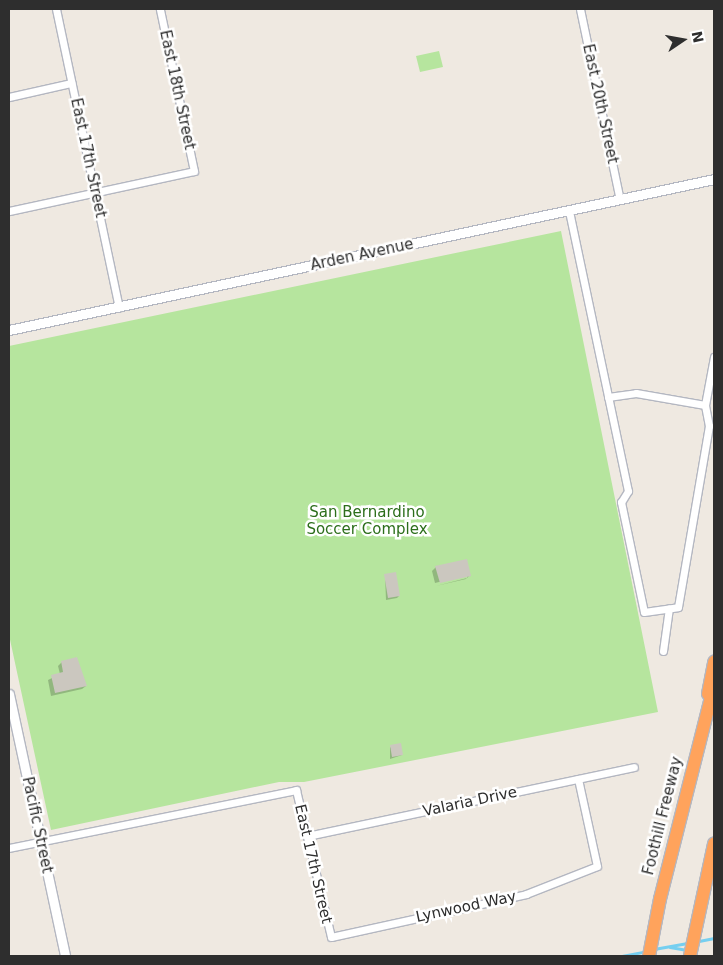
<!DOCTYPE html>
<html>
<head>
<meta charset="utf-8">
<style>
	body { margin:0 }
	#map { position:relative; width:723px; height:965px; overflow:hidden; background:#efe9e1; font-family:"DejaVu Sans",sans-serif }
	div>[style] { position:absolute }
	.green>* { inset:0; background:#b6e59e }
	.shadow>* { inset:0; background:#0003 }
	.stream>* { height:2.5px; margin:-1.25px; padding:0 1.25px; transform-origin:1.25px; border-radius:1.25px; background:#75cff0 }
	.building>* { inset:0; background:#cbc7bf }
	.roads { filter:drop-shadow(1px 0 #b4b7c1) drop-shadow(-1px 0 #b4b7c1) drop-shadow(0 1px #b4b7c1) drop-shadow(0 -1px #b4b7c1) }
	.minor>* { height:7px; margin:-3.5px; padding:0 3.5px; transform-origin:3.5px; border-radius:3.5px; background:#fff }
	.tertiary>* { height:9px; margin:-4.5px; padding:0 4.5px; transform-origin:4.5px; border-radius:4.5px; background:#fff }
	.motorway>* { height:12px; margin:-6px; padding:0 6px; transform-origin:6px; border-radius:6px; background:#ffa35c }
	span { translate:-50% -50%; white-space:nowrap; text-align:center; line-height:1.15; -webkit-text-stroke:5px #fff; paint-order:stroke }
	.street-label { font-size:15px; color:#2e2e2e }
	.park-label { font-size:15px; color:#2c6e1b }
	.frame { position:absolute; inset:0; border:10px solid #2e2e2e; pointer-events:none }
	.north { position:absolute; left:658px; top:15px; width:50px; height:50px; -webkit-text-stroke:4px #fff; paint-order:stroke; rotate:78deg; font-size:14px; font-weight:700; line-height:20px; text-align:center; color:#2e2e2e }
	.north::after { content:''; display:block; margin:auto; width:18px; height:22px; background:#2e2e2e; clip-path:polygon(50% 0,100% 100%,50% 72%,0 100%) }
</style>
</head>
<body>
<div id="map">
	<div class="green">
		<i style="clip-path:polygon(439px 51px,443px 67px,420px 72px,416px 56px)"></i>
		<i style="clip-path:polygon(561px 231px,658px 712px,304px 782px,279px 782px,51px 830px,9px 635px,9px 346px)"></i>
	</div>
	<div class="shadow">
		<i style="clip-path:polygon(436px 567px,470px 575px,466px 579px,436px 586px,467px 578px,467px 575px,435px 583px,432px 571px)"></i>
		<i style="clip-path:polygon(385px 575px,399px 596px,397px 598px,386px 600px)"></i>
		<i style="clip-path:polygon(62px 662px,86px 686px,82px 689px,51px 696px,48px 680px,60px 674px,58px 666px)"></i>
		<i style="clip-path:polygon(390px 747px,402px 755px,390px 759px)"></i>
	</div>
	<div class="stream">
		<i style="left:699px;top:941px;width:15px;rotate:-11deg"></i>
		<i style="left:670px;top:947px;width:17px;rotate:10deg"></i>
		<i style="left:654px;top:949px;width:35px;rotate:-10deg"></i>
		<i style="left:622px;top:956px;width:25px;rotate:-11deg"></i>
	</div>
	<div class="building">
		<i style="clip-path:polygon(467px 559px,471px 576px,440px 583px,435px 566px)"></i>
		<i style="clip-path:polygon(396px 572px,400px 596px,388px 598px,384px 574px)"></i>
		<i style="clip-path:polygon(77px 657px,87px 686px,55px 693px,51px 675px,63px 672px,61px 661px)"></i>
		<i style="clip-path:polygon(401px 743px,403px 755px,392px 757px,390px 745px)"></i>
	</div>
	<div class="roads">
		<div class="minor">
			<i style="left:56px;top:9px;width:305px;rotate:78.1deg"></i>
			<i style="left:580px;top:9px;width:195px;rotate:78.2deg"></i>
			<i style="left:9px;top:97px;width:64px;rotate:-12.7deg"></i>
			<i style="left:9px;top:211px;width:189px;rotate:-12.2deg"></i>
			<i style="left:194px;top:171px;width:166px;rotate:-101.9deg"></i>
			<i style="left:569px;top:211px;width:286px;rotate:78.1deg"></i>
			<i style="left:628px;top:491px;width:13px;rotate:122deg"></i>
			<i style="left:621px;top:502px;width:112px;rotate:78.2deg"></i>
			<i style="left:644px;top:612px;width:34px;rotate:-8deg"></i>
			<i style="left:678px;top:607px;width:184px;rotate:-80.3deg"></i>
			<i style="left:709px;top:426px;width:21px;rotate:-101deg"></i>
			<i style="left:705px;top:405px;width:49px;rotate:-79.4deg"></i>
			<i style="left:608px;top:397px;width:28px;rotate:-8deg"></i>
			<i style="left:636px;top:393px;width:70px;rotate:9.9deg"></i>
			<i style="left:663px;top:651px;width:43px;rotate:-82.1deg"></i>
			<i style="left:307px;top:836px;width:334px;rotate:-11.9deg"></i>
			<i style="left:9px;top:848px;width:293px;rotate:-11.4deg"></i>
			<i style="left:296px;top:790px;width:151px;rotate:76.6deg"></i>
			<i style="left:331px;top:937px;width:200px;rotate:-12.4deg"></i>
			<i style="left:526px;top:894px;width:76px;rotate:-21.5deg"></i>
			<i style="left:597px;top:866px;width:89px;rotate:-102.3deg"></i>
		</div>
		<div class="tertiary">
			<i style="left:9px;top:330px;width:721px;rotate:-12.09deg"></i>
			<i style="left:9px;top:694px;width:268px;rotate:77.9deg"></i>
		</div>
		<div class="motorway">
			<i style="left:708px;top:694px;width:33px;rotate:-79deg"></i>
			<i style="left:649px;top:956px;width:58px;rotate:-79.1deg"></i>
			<i style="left:660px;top:899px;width:221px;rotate:-75.8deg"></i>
			<i style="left:690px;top:956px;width:115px;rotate:-77.9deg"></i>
		</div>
	</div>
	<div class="street-label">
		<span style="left:177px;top:90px;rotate:78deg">East 18th Street</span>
		<span style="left:600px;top:104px;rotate:78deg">East 20th Street</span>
		<span style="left:88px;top:158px;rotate:78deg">East 17th Street</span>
		<span style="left:362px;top:255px;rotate:-12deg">Arden Avenue</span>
		<span style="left:470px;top:802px;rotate:-12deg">Valaria Drive</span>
		<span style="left:663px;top:816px;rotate:-76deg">Foothill Freeway</span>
		<span style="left:37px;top:825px;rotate:78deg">Pacific Street</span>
		<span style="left:313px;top:864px;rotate:77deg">East 17th Street</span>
		<span style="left:466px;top:907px;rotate:-12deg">Lynwood Way</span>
	</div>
	<div class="park-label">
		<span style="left:367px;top:521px">San Bernardino<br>Soccer Complex</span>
	</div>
	<div class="frame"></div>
	<div class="north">N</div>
</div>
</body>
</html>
